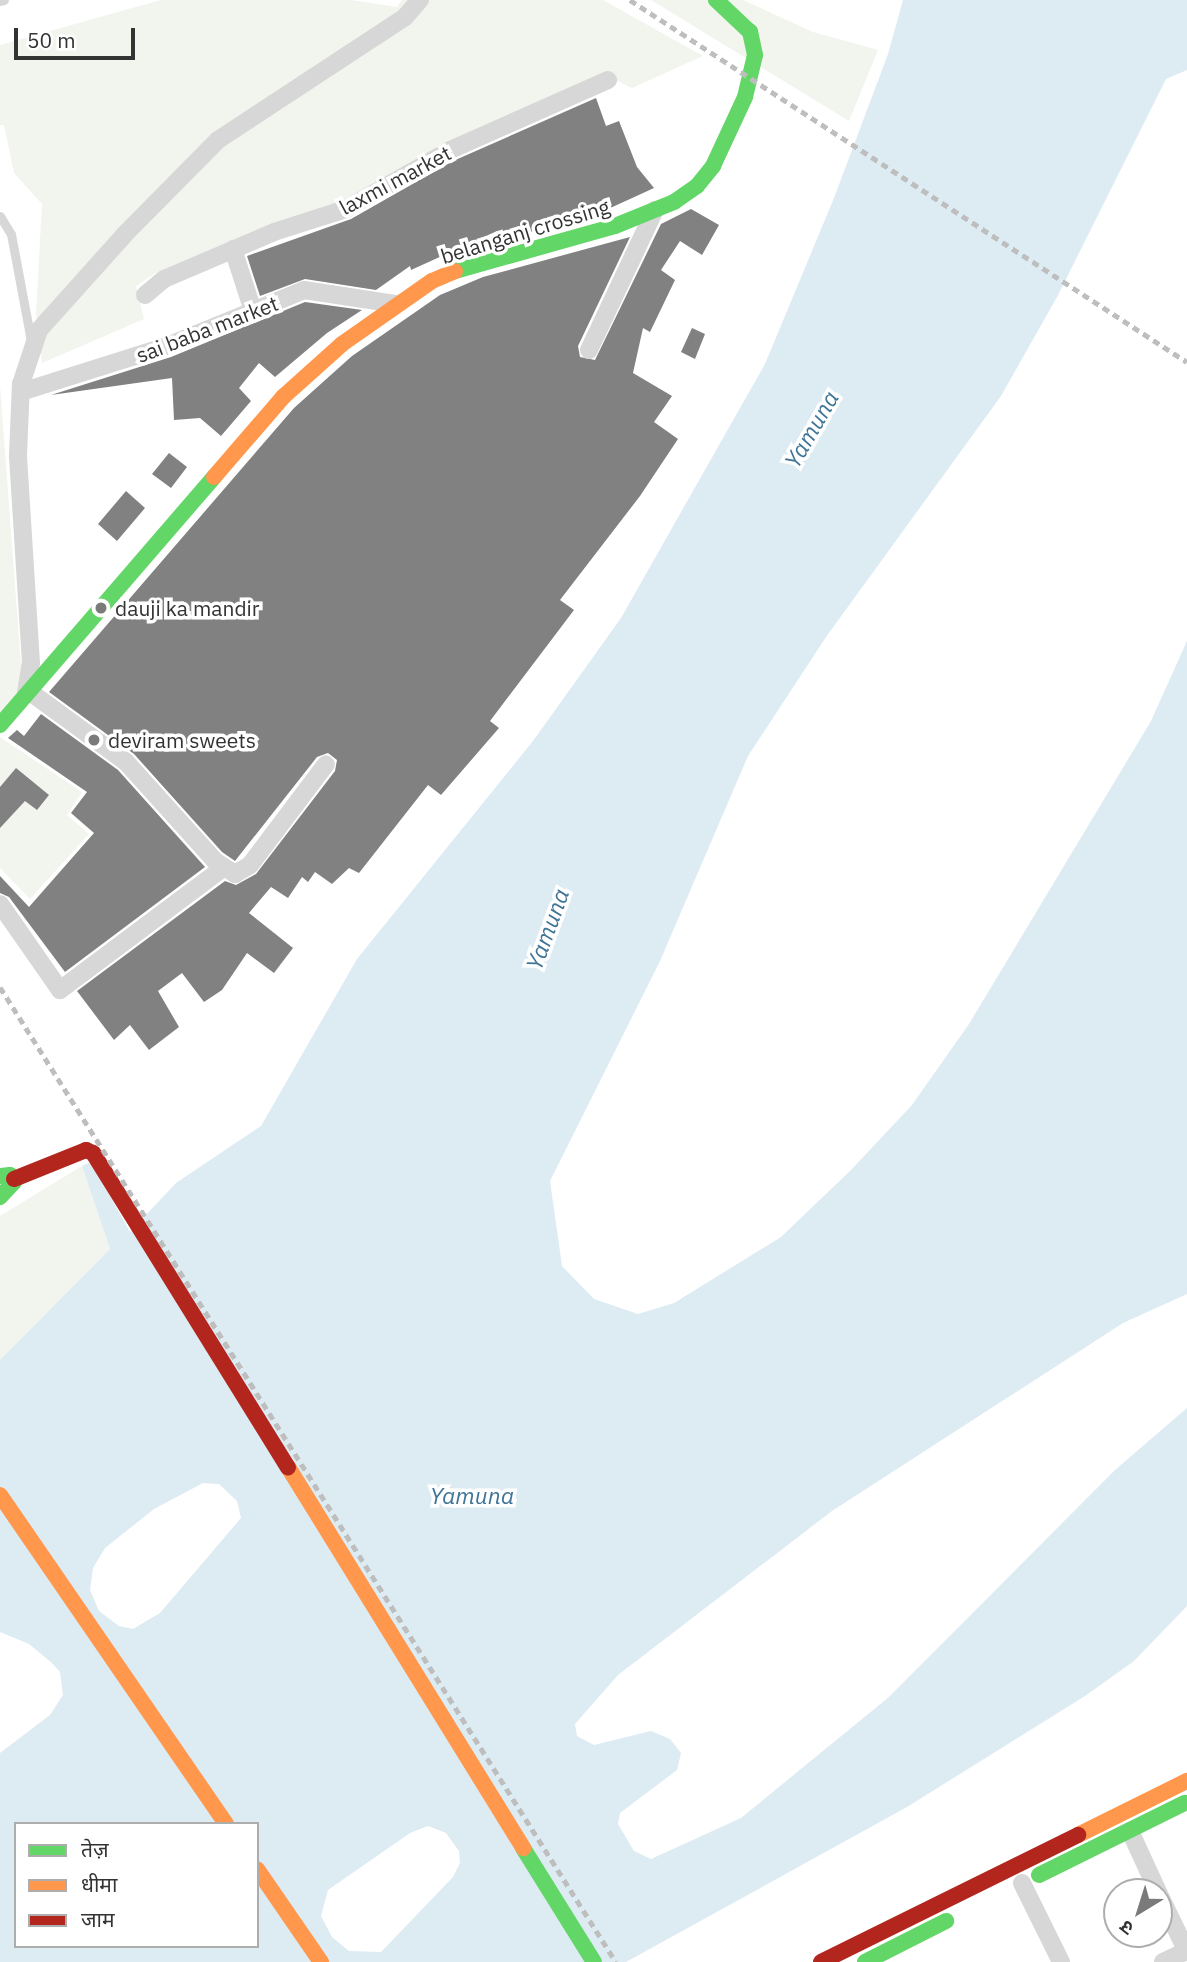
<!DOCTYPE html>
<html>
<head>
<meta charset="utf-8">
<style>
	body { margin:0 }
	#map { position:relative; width:1187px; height:1962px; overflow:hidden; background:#fff; font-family:"IBM Plex Sans","Noto Sans Devanagari",sans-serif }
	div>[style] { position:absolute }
	.green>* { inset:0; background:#f1f5ed }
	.water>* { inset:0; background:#ddebf3 }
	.building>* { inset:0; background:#818181 }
	.lane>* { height:9px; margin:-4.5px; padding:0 4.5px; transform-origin:4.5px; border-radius:4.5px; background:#d7d7d7 }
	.street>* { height:18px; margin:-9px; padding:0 9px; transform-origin:9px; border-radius:9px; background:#d7d7d7 }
	.fast>* { height:16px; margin:-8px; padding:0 8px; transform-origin:8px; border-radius:8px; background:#63d668 }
	.slow>* { height:16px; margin:-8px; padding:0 8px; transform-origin:8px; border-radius:8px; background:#ff974d }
	.jam>* { height:16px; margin:-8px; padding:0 8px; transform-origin:8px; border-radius:8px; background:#b3261e }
	.rail>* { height:5px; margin-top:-2.5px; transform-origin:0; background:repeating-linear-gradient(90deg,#bebebe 0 7px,transparent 0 12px) }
	.dots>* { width:19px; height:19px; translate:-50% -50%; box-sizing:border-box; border:4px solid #fff; border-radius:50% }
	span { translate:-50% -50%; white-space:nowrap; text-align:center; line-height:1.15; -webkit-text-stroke:7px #fff; paint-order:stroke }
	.street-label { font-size:21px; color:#333 }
	.poi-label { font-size:21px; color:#333 }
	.left { translate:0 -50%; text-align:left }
	.water-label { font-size:23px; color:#3f7597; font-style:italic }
	.legend { position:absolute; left:14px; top:1822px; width:245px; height:126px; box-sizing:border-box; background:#fff; border:2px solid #adadad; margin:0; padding:9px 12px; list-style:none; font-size:21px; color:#333 }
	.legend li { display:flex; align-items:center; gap:14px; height:35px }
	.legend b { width:35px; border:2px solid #adadad }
	.north { position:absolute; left:1103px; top:1878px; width:70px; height:70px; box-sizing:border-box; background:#fff; border:2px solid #adadad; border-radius:50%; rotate:218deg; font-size:19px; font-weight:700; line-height:28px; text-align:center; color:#333 }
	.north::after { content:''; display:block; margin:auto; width:24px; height:32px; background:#7a7a7a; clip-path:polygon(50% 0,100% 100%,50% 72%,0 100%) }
	.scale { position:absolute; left:14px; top:28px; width:121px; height:32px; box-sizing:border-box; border:4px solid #333; border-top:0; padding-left:9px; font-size:21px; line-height:24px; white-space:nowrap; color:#333; -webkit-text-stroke:5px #fff; paint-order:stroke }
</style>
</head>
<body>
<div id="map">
	<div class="green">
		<i style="clip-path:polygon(161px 0,351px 0,397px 7px,402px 0,603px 0,703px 56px,632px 88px,603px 74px,345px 201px,268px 225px,157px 272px,136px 286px,144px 319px,42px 363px,36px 314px,42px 204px,14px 173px,4px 125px,0 125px,0 45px)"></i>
		<i style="clip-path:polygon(651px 0,743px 0,813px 32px,878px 50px,849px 121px)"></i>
		<i style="clip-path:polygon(0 385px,21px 665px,19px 695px,0 714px)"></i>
		<i style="clip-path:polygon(0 737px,82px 792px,67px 815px,89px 834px,30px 899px,0 868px)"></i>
		<i style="clip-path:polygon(82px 1166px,110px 1249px,0 1360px,0 1216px)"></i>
	</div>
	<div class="water">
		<i style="clip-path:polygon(evenodd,903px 0,1187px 0,1187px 70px,1166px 79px,1057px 297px,1001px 396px,826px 637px,748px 756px,660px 961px,550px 1181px,562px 1266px,594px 1299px,638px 1314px,674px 1303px,781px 1237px,851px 1170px,912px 1105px,969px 1024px,1151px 721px,1187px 641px,1187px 1294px,1123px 1323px,832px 1511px,618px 1675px,575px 1724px,577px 1736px,594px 1745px,651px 1731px,670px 1739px,681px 1753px,677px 1770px,620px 1813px,618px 1824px,634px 1851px,651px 1859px,741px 1818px,889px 1697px,1115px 1470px,1187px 1408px,1187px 1606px,1134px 1661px,1085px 1696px,907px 1807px,626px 1962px,0 1962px,0 1753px,50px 1715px,63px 1695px,60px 1672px,52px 1663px,29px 1644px,0 1632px,0 1360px,110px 1249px,82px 1166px,91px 1162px,130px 1232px,176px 1183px,261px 1126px,357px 959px,533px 741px,621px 618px,765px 364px,834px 198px,888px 54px,903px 0,203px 1483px,219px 1484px,237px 1501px,241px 1518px,160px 1613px,133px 1629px,119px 1626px,99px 1611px,90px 1590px,93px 1568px,105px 1548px,154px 1509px,203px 1483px,903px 0,16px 1824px,257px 1824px,257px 1946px,16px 1946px,16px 1824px,903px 0,428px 1826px,446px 1833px,459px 1851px,460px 1863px,453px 1877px,381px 1952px,349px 1951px,332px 1937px,321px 1916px,328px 1890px,410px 1833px,428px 1826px)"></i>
	</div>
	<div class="building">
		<i style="clip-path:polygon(596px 98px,606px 126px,619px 121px,637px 167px,654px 188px,595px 215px,500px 240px,497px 231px,411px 270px,410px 266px,376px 290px,305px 279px,260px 296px,247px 256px,351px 219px,453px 161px)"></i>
		<i style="clip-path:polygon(691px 209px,719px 225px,702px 255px,680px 241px,661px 270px,675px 280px,650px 332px,643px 328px,633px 373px,672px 396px,654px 422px,678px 439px,640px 496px,560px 600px,574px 610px,490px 721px,499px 728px,441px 795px,428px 785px,359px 873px,349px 868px,332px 884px,315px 872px,308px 882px,302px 877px,288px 898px,271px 887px,249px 913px,293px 948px,274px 973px,247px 953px,222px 990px,204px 1002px,182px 973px,158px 991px,179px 1027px,149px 1050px,130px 1025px,114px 1040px,77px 991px,225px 881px,236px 885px,256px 874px,335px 771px,337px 760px,328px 753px,317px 757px,235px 861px,222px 852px,134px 754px,49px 692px,294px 408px,352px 356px,440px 295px,483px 277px,630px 237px,578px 346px,580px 357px,595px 360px,661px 224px)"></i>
		<i style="clip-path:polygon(305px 302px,362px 310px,327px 333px,275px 377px,259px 363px,239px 388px,251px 401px,221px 436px,200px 418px,174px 420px,172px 378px,51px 395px,171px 357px)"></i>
		<i style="clip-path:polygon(692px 328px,705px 334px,695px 359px,681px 352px)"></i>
		<i style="clip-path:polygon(169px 453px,187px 467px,171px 488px,152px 474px)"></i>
		<i style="clip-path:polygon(126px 491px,145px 508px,117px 541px,98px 524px)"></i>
		<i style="clip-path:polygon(41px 714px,118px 770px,205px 867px,65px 972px,9px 897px,0 893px,0 876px,29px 907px,94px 833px,71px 813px,87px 792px,8px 738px,17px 730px,24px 736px)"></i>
		<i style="clip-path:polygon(16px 768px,49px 795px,37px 810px,25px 801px,0 828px,0 787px)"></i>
	</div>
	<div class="lane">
		<i style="left:0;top:1px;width:4px;rotate:-14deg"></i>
		<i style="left:0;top:216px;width:21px;rotate:59deg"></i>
		<i style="left:11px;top:234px;width:109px;rotate:79.4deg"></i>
	</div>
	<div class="street">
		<i style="left:233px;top:249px;width:68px;rotate:72.1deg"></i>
		<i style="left:145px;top:295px;width:25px;rotate:-40deg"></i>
		<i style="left:164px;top:279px;width:120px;rotate:-23.1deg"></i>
		<i style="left:274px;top:232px;width:76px;rotate:-17.7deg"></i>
		<i style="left:346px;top:209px;width:117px;rotate:-29.6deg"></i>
		<i style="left:448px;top:151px;width:175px;rotate:-23.9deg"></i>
		<i style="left:589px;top:350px;width:155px;rotate:-64.8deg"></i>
		<i style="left:21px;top:392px;width:153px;rotate:-17.5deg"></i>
		<i style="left:167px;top:346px;width:148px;rotate:-22.2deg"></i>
		<i style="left:304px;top:290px;width:92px;rotate:8.7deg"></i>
		<i style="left:30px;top:692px;width:119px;rotate:36.1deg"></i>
		<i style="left:126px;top:762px;width:133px;rotate:48deg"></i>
		<i style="left:215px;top:861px;width:24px;rotate:33deg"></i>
		<i style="left:235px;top:874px;width:17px;rotate:-31deg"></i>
		<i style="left:250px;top:865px;width:126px;rotate:-53deg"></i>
		<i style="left:26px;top:693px;width:30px;rotate:-81deg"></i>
		<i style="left:31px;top:663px;width:208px;rotate:-93.6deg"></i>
		<i style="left:18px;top:455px;width:71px;rotate:-87.6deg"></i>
		<i style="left:21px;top:384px;width:57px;rotate:-71.6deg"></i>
		<i style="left:39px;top:330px;width:129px;rotate:-48.1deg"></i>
		<i style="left:125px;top:234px;width:132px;rotate:-45.3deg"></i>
		<i style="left:218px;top:140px;width:224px;rotate:-33.3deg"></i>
		<i style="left:405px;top:17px;width:23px;rotate:-49deg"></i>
		<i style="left:0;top:904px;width:105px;rotate:55.1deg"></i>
		<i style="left:60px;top:990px;width:204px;rotate:-36.8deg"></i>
		<i style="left:1130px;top:1831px;width:67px;rotate:65.3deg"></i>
		<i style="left:1022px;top:1883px;width:88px;rotate:63.7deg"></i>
		<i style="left:1159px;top:1894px;width:64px;rotate:64.2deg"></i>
		<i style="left:1163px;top:1962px;width:26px;rotate:-25deg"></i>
	</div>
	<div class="fast">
		<i style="left:455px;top:271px;width:166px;rotate:-15.7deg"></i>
		<i style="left:615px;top:226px;width:64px;rotate:-22.1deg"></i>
		<i style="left:674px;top:202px;width:28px;rotate:-35deg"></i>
		<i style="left:697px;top:186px;width:26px;rotate:-51deg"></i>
		<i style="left:713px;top:166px;width:76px;rotate:-65.1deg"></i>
		<i style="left:745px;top:97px;width:43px;rotate:-76.6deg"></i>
		<i style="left:755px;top:55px;width:24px;rotate:-102deg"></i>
		<i style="left:750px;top:32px;width:47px;rotate:-136.7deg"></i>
		<i style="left:0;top:725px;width:328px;rotate:-49.2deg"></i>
		<i style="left:0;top:1176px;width:10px;rotate:-6deg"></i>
		<i style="left:10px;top:1175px;width:8px;rotate:60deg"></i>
		<i style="left:14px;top:1182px;width:21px;rotate:133deg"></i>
		<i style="left:523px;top:1848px;width:134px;rotate:58.1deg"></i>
		<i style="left:1039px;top:1875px;width:163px;rotate:-26.3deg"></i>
		<i style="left:865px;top:1962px;width:91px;rotate:-26.8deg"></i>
	</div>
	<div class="slow">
		<i style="left:214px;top:477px;width:106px;rotate:-49.2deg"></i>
		<i style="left:283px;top:397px;width:79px;rotate:-41.9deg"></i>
		<i style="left:342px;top:344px;width:110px;rotate:-35deg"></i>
		<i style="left:432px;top:281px;width:25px;rotate:-23deg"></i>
		<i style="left:288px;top:1467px;width:448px;rotate:58.3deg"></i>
		<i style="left:0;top:1495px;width:399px;rotate:55.5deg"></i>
		<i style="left:1078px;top:1835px;width:122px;rotate:-26.4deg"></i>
		<i style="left:257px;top:1869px;width:113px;rotate:55.5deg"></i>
	</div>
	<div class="jam">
		<i style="left:14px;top:1179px;width:78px;rotate:-21.9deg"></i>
		<i style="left:86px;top:1150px;width:8px;rotate:23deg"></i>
		<i style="left:93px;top:1153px;width:370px;rotate:58.2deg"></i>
		<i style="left:821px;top:1962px;width:287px;rotate:-26.3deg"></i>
	</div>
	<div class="rail">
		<i style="left:630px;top:0;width:664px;rotate:33.02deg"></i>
		<i style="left:0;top:987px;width:1153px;rotate:57.72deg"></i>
	</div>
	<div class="dots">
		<i style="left:101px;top:608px;background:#7a7a7a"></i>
		<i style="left:94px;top:740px;background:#7a7a7a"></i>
	</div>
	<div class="street-label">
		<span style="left:395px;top:180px;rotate:-28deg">laxmi market</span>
		<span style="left:525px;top:231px;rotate:-17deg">belanganj crossing</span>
		<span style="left:207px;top:329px;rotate:-21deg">sai baba market</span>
	</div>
	<div class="poi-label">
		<span class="left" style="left:115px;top:608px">dauji ka mandir</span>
		<span class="left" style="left:108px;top:740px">deviram sweets</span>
	</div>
	<div class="water-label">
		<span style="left:811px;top:429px;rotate:-60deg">Yamuna</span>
		<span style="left:547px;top:929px;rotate:-70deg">Yamuna</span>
		<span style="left:472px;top:1495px">Yamuna</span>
	</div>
	<ul class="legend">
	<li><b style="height:9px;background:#63d668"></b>तेज़</li>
	<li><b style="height:9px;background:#ff974d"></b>धीमा</li>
	<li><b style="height:9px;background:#b3261e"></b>जाम</li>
	</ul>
	<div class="north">उ</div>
	<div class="scale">50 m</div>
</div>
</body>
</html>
